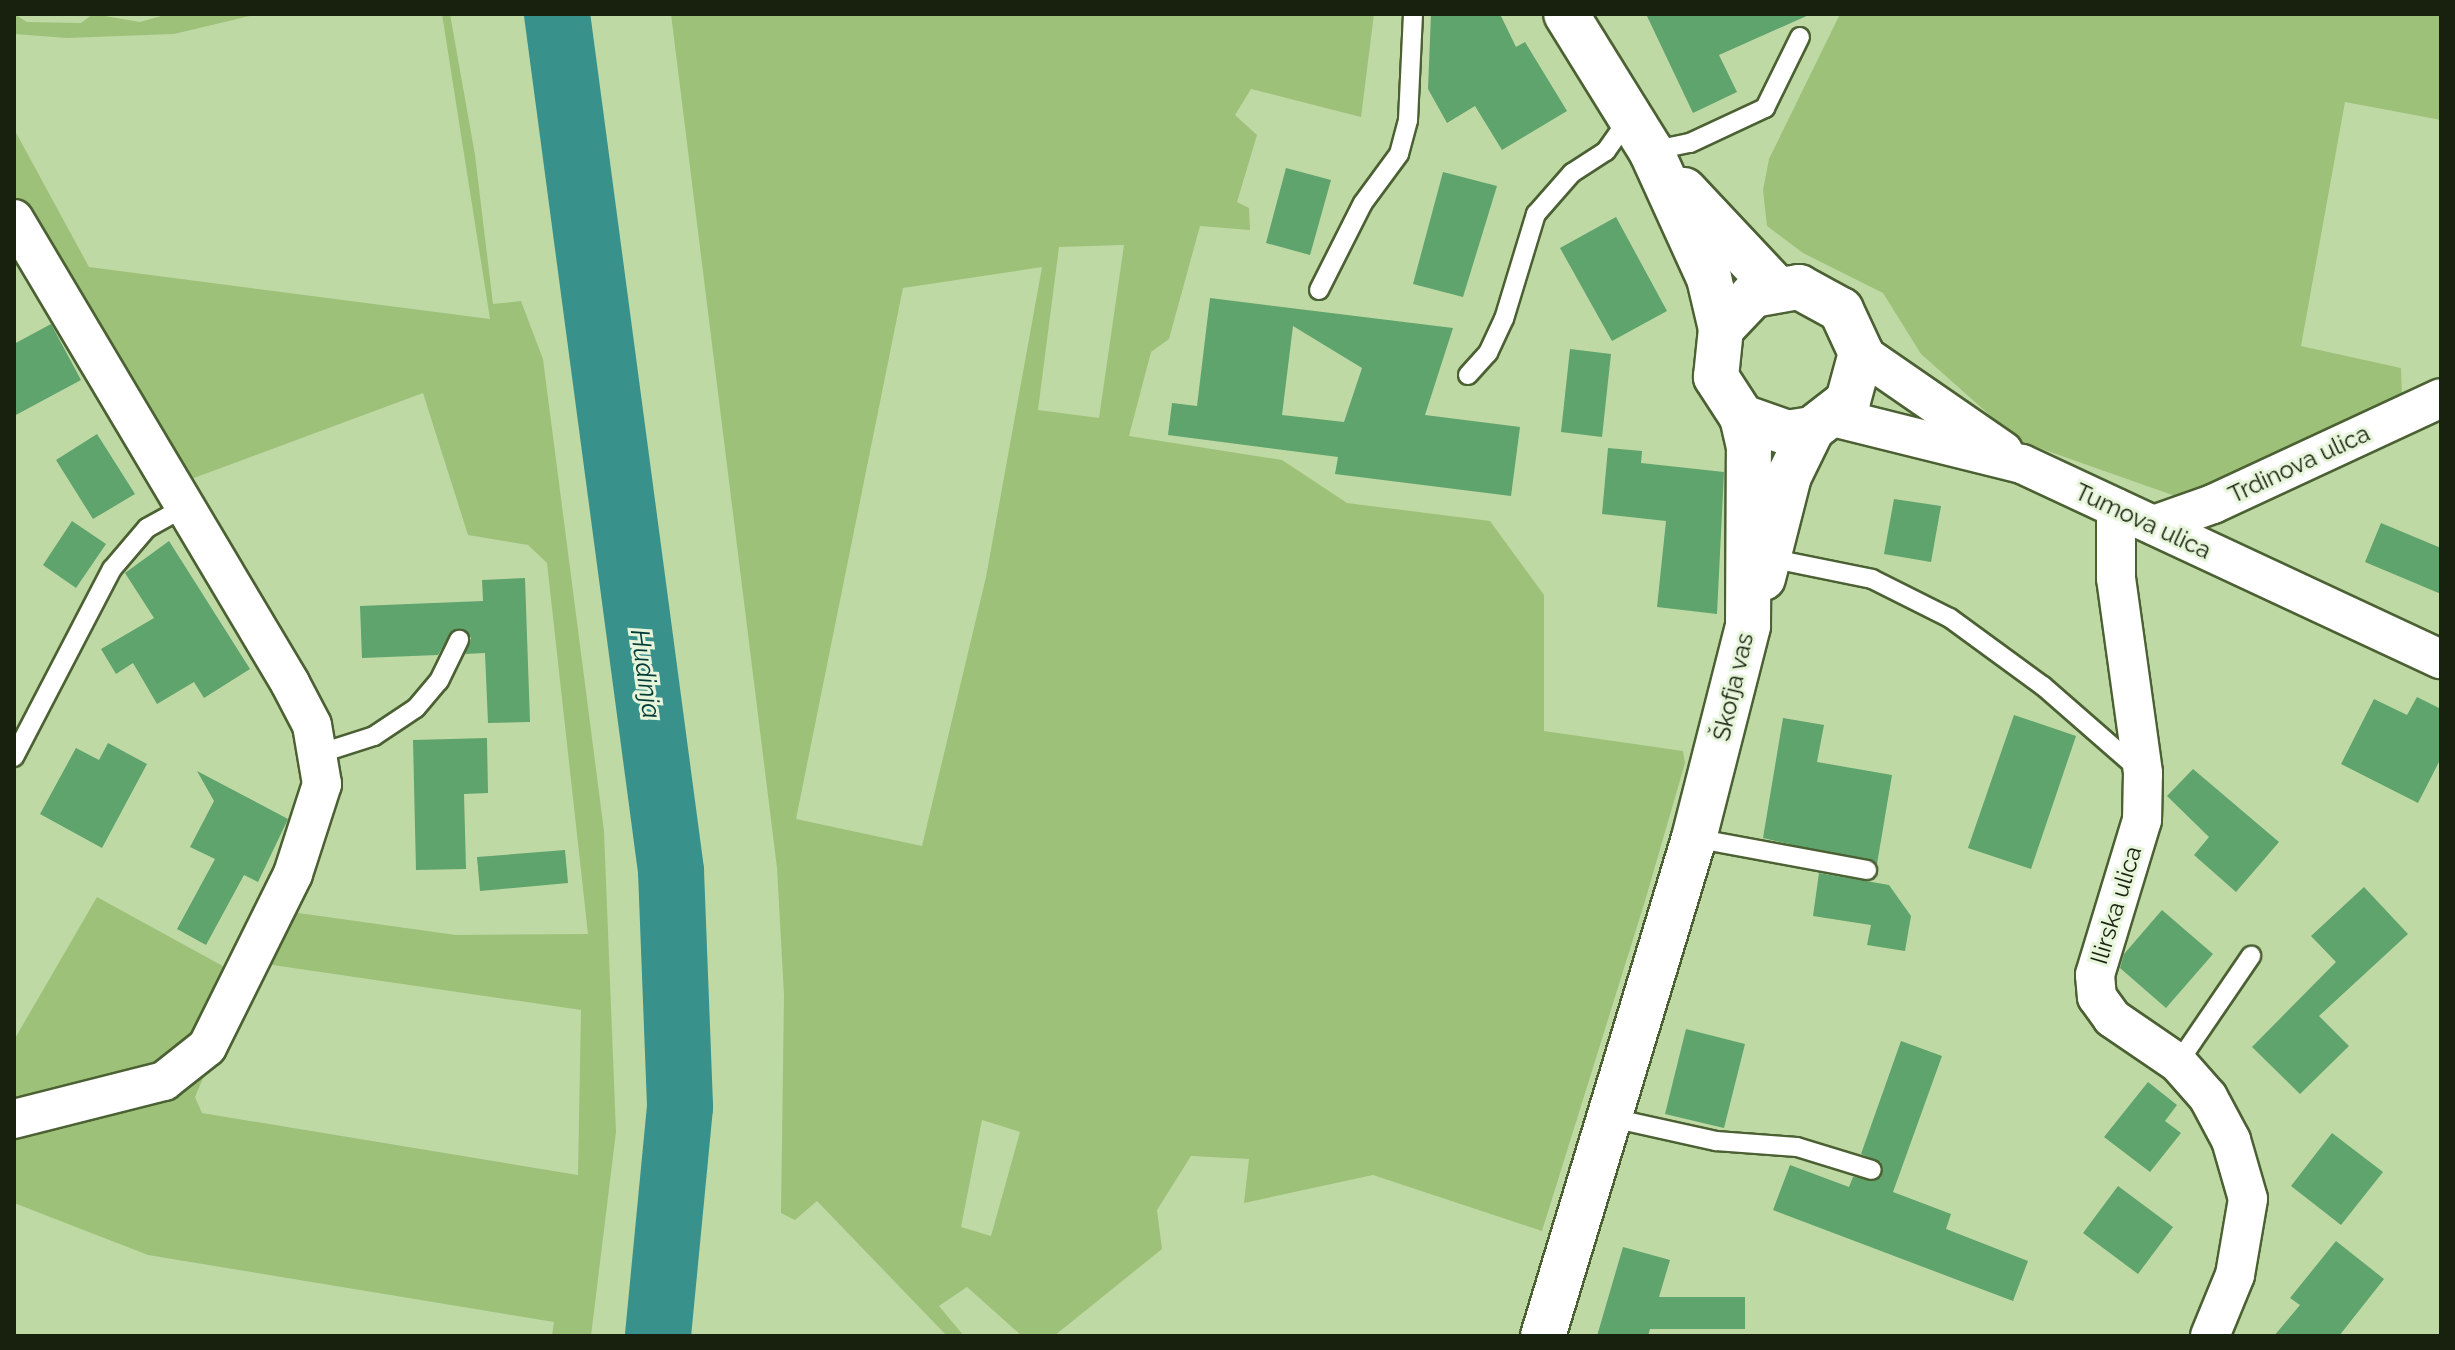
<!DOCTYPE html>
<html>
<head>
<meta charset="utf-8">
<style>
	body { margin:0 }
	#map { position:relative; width:2455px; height:1350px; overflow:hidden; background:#bfd9a5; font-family:Raleway,sans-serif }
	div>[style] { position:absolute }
	.green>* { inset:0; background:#9ec179 }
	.river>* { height:66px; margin:-33px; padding:0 33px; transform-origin:33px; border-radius:33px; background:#38918b }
	.building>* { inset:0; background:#5fa36d }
	.roads { filter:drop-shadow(2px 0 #4b6133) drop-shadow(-2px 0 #4b6133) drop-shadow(0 2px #4b6133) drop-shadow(0 -2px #4b6133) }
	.service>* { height:18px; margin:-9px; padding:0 9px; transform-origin:9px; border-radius:9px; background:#fff }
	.minor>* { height:38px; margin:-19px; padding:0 19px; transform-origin:19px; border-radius:19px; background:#fff }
	.secondary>* { height:44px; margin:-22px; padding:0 22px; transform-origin:22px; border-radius:22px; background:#fff }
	span { translate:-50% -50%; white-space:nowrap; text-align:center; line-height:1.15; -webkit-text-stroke:6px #e7f5db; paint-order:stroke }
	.street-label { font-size:24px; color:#18210e }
	.water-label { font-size:26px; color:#013a37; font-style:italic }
	.frame { position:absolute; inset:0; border:16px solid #18210e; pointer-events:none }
</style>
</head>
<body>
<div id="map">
	<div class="green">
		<i style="clip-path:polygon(14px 14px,27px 22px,81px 23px,93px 14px,140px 22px,168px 14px,258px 14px,174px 34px,67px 38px,14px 34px)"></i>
		<i style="clip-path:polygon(442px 14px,450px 14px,475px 155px,493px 304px,521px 301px,543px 359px,604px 831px,616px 1132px,591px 1336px,552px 1336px,554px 1322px,148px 1255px,14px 1203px,14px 1127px,213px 1055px,195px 1097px,202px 1113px,578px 1175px,581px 1010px,259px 963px,284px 911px,456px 935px,588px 934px,547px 563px,528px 545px,468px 535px,423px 393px,183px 482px,14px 196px,14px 129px,89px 267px,490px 319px)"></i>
		<i style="clip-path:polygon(evenodd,671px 14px,1374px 14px,1361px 117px,1251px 89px,1235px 115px,1257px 135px,1237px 202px,1249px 208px,1250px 230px,1200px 226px,1169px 339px,1151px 352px,1129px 436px,1282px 460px,1347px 503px,1490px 521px,1544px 595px,1544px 731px,1683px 751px,1685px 763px,1645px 901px,1542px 1231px,1373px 1175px,1244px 1203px,1249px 1159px,1191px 1156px,1157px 1210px,1162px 1249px,1054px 1336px,1022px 1336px,967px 1287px,939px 1306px,964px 1336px,947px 1336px,817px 1201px,795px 1220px,781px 1213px,784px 995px,777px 868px,671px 14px,1124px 245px,1099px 418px,1038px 410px,1059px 247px,1124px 245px,671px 14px,1042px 267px,986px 577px,922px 846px,796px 819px,903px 288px,1042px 267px,671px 14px,982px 1120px,1020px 1132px,991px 1236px,961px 1227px,982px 1120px)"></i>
		<i style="clip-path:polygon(1840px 14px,2441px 14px,2441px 120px,2345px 102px,2301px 346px,2401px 368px,2402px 400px,2252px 472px,2178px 497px,2019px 441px,1921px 354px,1883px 293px,1803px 253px,1767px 226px,1763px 190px,1769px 159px)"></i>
		<i style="clip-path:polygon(97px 897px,230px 970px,191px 1052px,14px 1110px,14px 1040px)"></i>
	</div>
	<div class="river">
		<i style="left:557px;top:14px;width:865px;rotate:82.42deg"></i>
		<i style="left:671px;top:871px;width:236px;rotate:87.8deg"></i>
		<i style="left:680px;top:1107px;width:230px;rotate:95.5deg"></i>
	</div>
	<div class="building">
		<i style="clip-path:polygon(1431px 14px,1500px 14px,1516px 47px,1525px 42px,1567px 111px,1502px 150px,1475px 106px,1447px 123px,1428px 89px)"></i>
		<i style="clip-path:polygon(1646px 14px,1811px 14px,1719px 55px,1737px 92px,1693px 113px)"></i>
		<i style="clip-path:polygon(1286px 168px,1331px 180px,1310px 255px,1266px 243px)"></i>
		<i style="clip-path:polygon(1443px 172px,1497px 186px,1463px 297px,1413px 284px)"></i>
		<i style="clip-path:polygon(1616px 217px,1667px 311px,1612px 341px,1560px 248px)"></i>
		<i style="clip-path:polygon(evenodd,1210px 298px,1453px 328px,1425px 415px,1520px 427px,1511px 496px,1335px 474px,1338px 457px,1168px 435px,1172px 403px,1197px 406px,1210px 298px,1293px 326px,1362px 368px,1344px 422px,1282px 415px,1293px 326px)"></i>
		<i style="clip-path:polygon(51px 324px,81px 380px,14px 416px,14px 344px)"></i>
		<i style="clip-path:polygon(1570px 349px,1611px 354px,1602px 437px,1561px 432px)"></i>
		<i style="clip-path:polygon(97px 434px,135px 494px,93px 519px,56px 460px)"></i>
		<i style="clip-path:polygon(1608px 448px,1642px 451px,1641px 463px,1724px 472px,1717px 614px,1657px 607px,1666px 521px,1602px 514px)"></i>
		<i style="clip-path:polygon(1894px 499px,1941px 506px,1931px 562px,1884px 554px)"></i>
		<i style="clip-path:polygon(72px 521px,106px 544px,76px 588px,43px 565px)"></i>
		<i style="clip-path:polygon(2381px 523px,2441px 548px,2441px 594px,2365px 562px)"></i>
		<i style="clip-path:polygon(169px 541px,250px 669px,204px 698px,194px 682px,157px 704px,133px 663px,116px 674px,101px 649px,154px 618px,125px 573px)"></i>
		<i style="clip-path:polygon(525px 578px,530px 722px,488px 723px,485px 653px,465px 654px,471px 638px,464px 629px,452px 631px,438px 655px,362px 658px,360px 606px,483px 601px,482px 580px)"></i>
		<i style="clip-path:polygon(2417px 697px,2441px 709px,2441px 758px,2418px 803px,2341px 764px,2374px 699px,2407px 715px)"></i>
		<i style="clip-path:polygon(2014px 715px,2076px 736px,2031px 869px,1968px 848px)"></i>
		<i style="clip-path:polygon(1783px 718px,1824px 725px,1817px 762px,1892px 775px,1877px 864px,1763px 838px)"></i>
		<i style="clip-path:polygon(487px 738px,488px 793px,464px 794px,466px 869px,416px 870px,413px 740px)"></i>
		<i style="clip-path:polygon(108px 743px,147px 764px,102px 848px,40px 814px,76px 748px,99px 760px)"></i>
		<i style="clip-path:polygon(2193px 769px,2279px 842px,2236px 892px,2194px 855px,2209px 837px,2167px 796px)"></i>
		<i style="clip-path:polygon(197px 771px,288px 819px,258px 882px,244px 875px,206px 945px,177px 929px,215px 859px,190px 847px,214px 801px)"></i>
		<i style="clip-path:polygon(565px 850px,568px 883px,480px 891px,477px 857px)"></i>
		<i style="clip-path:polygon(1819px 873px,1889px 885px,1911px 916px,1905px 951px,1867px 945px,1871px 925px,1813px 916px)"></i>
		<i style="clip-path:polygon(2364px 887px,2408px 934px,2319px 1016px,2349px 1046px,2300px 1094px,2252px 1047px,2336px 962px,2311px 936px)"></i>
		<i style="clip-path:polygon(2162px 910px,2213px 954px,2166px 1008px,2120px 968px,2124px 954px)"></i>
		<i style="clip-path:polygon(1686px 1029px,1745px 1044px,1724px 1128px,1665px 1114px)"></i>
		<i style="clip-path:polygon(1901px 1041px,1942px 1056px,1893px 1192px,1951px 1214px,1946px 1229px,2028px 1261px,2013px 1301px,1773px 1210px,1790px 1165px,1849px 1187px,1853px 1177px,1881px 1178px,1881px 1162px,1861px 1154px)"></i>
		<i style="clip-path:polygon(2148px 1082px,2177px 1105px,2165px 1121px,2181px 1133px,2150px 1172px,2104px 1137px)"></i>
		<i style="clip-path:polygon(2332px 1133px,2383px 1172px,2341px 1225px,2291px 1186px)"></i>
		<i style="clip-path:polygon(2118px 1186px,2173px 1227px,2138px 1274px,2083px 1233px)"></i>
		<i style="clip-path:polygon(2336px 1241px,2384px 1279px,2339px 1336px,2274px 1336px,2300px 1305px,2290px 1298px)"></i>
		<i style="clip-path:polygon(1623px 1247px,1670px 1260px,1659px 1297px,1745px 1297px,1745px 1329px,1650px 1329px,1648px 1336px,1597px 1336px)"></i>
	</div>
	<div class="roads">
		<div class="service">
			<i style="left:1651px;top:151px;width:40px;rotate:-12deg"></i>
			<i style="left:1690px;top:143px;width:83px;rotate:-25deg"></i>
			<i style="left:1765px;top:108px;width:79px;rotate:-63.8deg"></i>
			<i style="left:1319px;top:290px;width:97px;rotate:-63.2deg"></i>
			<i style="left:1363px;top:203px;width:61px;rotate:-53.7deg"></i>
			<i style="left:1399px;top:154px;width:35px;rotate:-75deg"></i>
			<i style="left:1408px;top:120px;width:106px;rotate:-87.3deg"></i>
			<i style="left:1468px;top:375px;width:30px;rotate:-48deg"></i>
			<i style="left:1488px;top:353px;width:38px;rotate:-65deg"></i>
			<i style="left:1504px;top:319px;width:110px;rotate:-73.1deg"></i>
			<i style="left:1536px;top:214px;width:55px;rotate:-48.7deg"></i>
			<i style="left:1572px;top:173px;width:40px;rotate:-32.9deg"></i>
			<i style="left:1606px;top:151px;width:37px;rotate:-55deg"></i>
			<i style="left:1769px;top:558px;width:105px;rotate:11.5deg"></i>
			<i style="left:1872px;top:579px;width:87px;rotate:26.6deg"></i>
			<i style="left:1950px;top:618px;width:115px;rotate:36.2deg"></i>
			<i style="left:2043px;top:686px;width:126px;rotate:41.1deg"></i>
			<i style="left:318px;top:754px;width:59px;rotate:-17.8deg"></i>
			<i style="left:374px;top:736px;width:50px;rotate:-33.7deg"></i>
			<i style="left:416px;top:708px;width:35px;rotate:-50deg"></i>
			<i style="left:439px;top:681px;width:46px;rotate:-64deg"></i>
			<i style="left:14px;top:757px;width:212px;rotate:-62.5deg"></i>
			<i style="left:112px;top:569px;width:54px;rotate:-49.5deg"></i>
			<i style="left:147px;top:528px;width:43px;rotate:-28.9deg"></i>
			<i style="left:1694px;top:838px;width:176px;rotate:10.5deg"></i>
			<i style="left:2178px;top:1063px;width:130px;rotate:-55.7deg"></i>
			<i style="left:1612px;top:1118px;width:107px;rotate:12.5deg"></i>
			<i style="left:1716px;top:1141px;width:81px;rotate:4.2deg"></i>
			<i style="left:1797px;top:1147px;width:78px;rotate:17deg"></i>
		</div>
		<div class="minor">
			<i style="left:14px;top:219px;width:540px;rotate:59.25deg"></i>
			<i style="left:290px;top:683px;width:47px;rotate:62.4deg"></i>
			<i style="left:312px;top:725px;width:60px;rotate:80.4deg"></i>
			<i style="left:322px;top:784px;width:95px;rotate:107.9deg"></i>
			<i style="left:293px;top:874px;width:193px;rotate:116.4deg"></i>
			<i style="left:207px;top:1047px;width:55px;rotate:141.7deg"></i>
			<i style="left:164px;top:1081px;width:155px;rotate:165.8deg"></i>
			<i style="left:1861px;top:353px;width:173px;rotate:34.6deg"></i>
			<i style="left:1833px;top:417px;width:195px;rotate:14deg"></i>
			<i style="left:2022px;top:464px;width:462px;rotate:25deg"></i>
			<i style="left:2116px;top:508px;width:70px;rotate:90deg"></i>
			<i style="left:2116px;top:578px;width:197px;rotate:82.1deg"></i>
			<i style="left:2143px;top:773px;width:47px;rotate:91.2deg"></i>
			<i style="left:2142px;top:820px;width:162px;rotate:106.9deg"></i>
			<i style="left:2095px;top:975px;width:22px;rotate:85deg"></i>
			<i style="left:2097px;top:997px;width:26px;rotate:54deg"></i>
			<i style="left:2112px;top:1018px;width:80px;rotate:34.3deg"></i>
			<i style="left:2178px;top:1063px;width:45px;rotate:48.6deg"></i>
			<i style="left:2208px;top:1097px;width:49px;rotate:61.9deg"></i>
			<i style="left:2231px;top:1140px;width:61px;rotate:73.9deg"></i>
			<i style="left:2248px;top:1199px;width:77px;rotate:99.7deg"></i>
			<i style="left:2235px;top:1275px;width:66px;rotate:112.3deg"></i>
			<i style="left:2154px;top:525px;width:63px;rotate:-19.6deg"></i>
			<i style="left:2213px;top:504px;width:251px;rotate:-24.9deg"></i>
		</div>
		<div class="secondary">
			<i style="left:1684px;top:190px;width:133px;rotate:46.8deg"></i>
			<i style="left:1721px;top:329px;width:47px;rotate:-46.7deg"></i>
			<i style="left:1753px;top:295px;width:47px;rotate:-9.9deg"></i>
			<i style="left:1799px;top:287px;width:48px;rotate:28.7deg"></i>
			<i style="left:1841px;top:310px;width:47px;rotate:65.1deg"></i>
			<i style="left:1861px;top:353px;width:50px;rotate:105.2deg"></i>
			<i style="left:1848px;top:401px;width:46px;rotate:142.1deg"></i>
			<i style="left:1812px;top:429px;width:24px;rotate:171deg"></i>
			<i style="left:1788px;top:433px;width:49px;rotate:-160.8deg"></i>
			<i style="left:1763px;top:578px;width:105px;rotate:-75.7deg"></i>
			<i style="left:1789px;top:476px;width:52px;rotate:-63.9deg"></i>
			<i style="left:1543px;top:1336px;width:520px;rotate:-73.13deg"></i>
			<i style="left:1694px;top:838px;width:219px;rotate:-75.7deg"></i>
			<i style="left:1748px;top:626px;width:179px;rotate:-89.7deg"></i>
			<i style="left:1749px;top:447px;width:31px;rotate:-103deg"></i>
			<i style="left:1742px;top:417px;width:48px;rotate:-123deg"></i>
			<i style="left:1716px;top:377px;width:48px;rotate:-84.1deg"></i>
			<i style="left:1721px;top:329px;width:52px;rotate:-103.2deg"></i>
			<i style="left:1709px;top:278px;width:140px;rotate:-114.5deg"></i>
			<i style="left:1651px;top:151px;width:161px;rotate:-121.8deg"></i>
		</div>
	</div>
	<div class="street-label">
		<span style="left:2299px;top:464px;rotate:-25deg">Trdinova ulica</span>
		<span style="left:2143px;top:521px;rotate:25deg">Tumova ulica</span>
		<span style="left:1733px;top:687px;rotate:-77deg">Škofja vas</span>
		<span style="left:2116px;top:905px;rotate:-73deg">Ilirska ulica</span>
	</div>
	<div class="water-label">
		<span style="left:645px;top:674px;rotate:82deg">Hudinja</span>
	</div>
	<div class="frame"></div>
</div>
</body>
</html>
